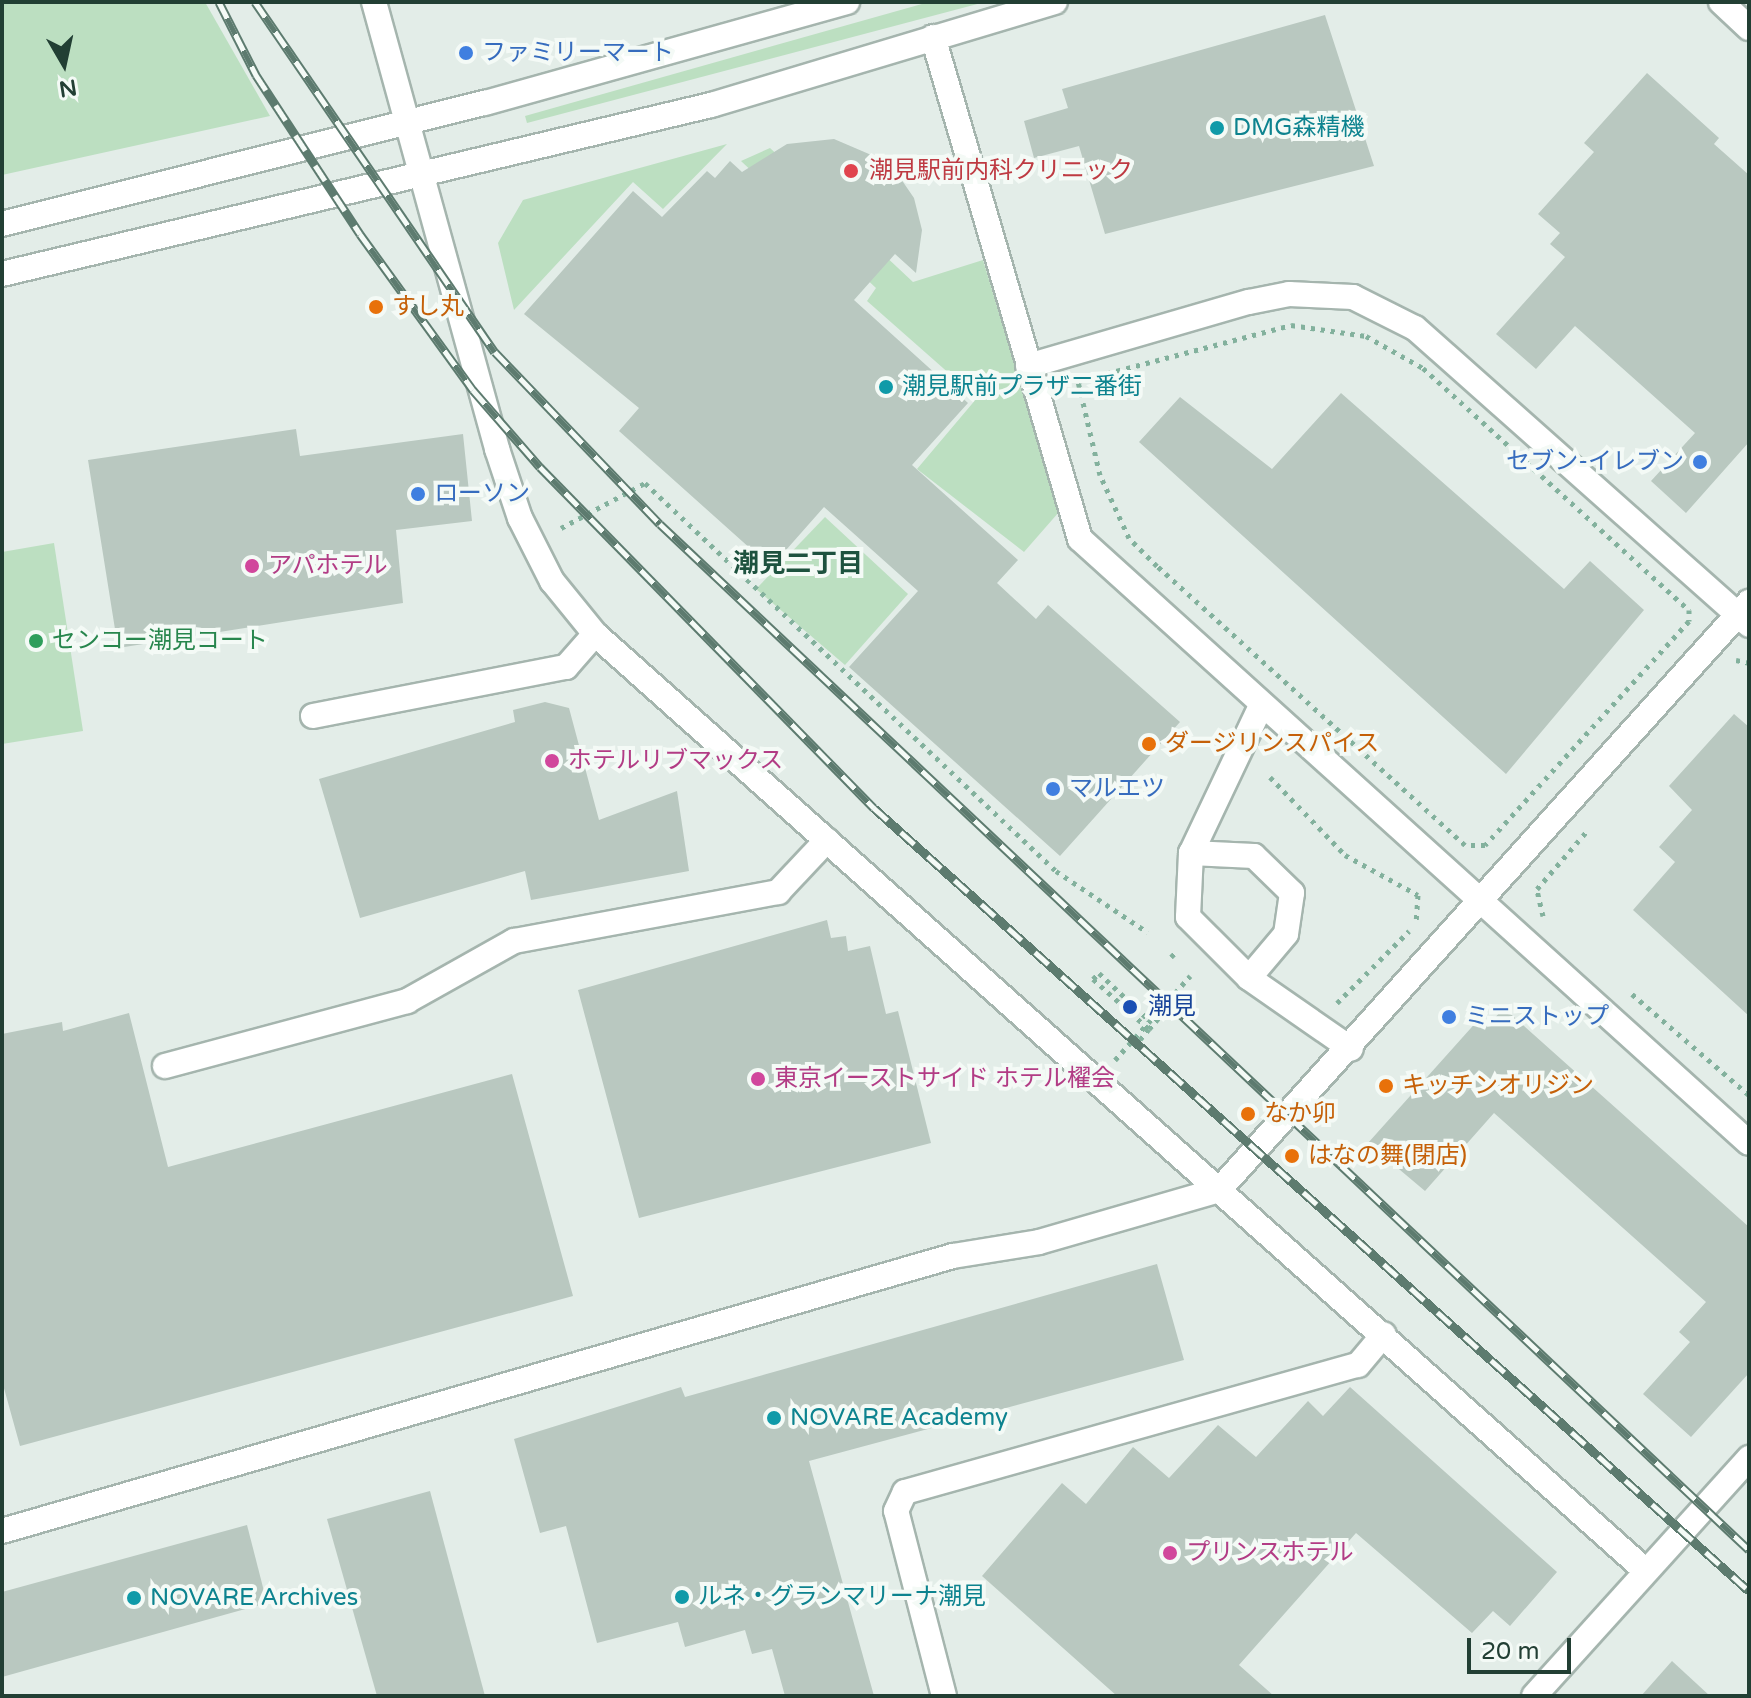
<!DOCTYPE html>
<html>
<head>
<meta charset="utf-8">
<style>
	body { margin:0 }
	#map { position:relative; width:1751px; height:1698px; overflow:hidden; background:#e3ede8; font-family:"Varela Round","Noto Sans JP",sans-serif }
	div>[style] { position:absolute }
	.green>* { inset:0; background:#bcdfc1 }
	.building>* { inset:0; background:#b9c8c0 }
	.path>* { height:5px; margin-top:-2.5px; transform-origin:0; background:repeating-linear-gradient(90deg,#83b19d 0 4px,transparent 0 10px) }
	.roads { filter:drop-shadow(2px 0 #a5b5ae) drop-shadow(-2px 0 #a5b5ae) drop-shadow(0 2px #a5b5ae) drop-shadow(0 -2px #a5b5ae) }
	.minor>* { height:24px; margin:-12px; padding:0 12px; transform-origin:12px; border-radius:12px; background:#fff }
	.rail>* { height:9px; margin-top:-4.5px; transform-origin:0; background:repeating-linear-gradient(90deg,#f4faf6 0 18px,#5d7b6f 0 36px); box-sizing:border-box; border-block:2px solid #5d7b6f }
	.path-bridge>* { height:5px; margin-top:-2.5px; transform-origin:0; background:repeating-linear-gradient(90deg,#83b19d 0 4px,transparent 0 10px) }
	.dots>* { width:22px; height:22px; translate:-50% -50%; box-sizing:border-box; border:4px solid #f4faf6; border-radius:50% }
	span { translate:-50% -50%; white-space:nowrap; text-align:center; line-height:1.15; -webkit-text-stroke:8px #f4faf6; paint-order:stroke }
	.shop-label { font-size:24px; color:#366cbe }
	.left { translate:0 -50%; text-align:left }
	.right { translate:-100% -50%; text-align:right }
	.culture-label { font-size:24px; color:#0d838f }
	.health-label { font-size:24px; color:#be3a42 }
	.food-label { font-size:24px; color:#c56008 }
	.hotel-label { font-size:24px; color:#b23c85 }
	.leisure-label { font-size:24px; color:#27864d }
	.transit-label { font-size:24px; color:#164399 }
	.neighbourhood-label { font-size:26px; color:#1e523f; font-weight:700 }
	.frame { position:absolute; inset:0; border:4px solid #223f34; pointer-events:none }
	.north { position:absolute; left:24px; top:24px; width:80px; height:80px; -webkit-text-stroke:6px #f4faf6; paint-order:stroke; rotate:171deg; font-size:22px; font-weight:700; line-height:32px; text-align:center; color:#223f34 }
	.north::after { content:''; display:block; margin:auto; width:28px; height:36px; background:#223f34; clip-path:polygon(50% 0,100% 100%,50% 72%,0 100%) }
	.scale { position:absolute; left:1467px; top:1638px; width:104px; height:36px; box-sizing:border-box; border:4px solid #223f34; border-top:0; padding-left:10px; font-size:24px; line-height:28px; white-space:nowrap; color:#223f34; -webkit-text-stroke:6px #f4faf6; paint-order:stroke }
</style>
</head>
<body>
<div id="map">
	<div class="green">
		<i style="clip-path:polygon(2px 2px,205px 2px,270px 116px,2px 175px)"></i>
		<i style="clip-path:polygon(929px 2px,985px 2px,527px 123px,525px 116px)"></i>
		<i style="clip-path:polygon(727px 144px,663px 209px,633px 182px,514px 310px,498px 243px,523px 200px)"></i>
		<i style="clip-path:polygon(770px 148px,913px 282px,983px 260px,1059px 512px,1024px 552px,917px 469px,977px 398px,867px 301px,876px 288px,741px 161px)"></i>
		<i style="clip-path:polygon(825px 517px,908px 594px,845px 665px,756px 589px)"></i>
		<i style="clip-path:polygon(54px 543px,83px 731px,2px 744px,2px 552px)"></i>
	</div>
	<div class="building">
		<i style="clip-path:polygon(1325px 15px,1374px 166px,1105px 234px,1079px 146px,1034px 158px,1024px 121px,1068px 108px,1062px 89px)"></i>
		<i style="clip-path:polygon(1647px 73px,1719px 138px,1714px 144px,1749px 175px,1749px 442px,1686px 513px,1651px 481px,1695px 433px,1575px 326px,1536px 369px,1496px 334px,1565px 257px,1550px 244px,1560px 233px,1538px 214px,1594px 152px,1584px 143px)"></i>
		<i style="clip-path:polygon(834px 139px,890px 163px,914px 198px,922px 230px,916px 273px,895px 254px,854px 300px,968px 403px,912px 465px,1018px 560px,997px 583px,1036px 619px,1048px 605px,1180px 722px,1060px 856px,849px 667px,918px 591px,824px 507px,771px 567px,619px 431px,639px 408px,524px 314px,633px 191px,662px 217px,707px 171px,715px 178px,730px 161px,742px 172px,787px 144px)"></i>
		<i style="clip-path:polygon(1341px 393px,1564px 589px,1590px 561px,1644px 610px,1506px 774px,1139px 442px,1180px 397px,1272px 469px)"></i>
		<i style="clip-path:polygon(296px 429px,300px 456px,463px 434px,472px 521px,396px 530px,403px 603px,118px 648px,88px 460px)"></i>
		<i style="clip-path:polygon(545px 702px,569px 708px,599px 820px,677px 791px,689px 871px,531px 900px,525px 871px,360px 918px,319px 779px,515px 722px,513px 710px)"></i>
		<i style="clip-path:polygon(1734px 714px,1749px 727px,1749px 1016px,1633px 910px,1675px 862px,1659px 847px,1692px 810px,1669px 786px)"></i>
		<i style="clip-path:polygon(827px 920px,831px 938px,846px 936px,848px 951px,870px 946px,886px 1014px,898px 1011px,931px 1143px,639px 1218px,578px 990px)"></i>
		<i style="clip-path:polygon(1504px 1008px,1749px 1227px,1749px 1373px,1691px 1437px,1643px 1394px,1690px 1342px,1679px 1332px,1706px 1302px,1494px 1113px,1425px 1191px,1368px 1143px,1479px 1019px,1487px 1026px)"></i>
		<i style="clip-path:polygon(129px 1013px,168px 1167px,512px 1074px,573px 1296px,20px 1446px,2px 1381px,2px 1034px,62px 1022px,63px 1031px)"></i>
		<i style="clip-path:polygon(1157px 1264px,1184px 1360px,809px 1461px,874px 1696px,785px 1696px,772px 1649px,752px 1654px,745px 1630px,685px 1647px,678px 1622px,597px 1643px,566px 1526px,540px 1533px,514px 1439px,681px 1387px,685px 1397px)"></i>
		<i style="clip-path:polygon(1350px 1387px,1557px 1572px,1510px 1626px,1493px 1611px,1472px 1633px,1356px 1533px,1239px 1665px,1274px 1696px,1117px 1696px,982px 1576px,1062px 1483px,1086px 1504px,1133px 1447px,1169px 1478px,1218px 1425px,1256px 1457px,1308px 1401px,1323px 1416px)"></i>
		<i style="clip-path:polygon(430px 1491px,485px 1696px,377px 1696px,327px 1519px)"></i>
		<i style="clip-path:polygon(247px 1525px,267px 1603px,2px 1677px,2px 1592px)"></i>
		<i style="clip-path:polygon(1672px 1661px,1710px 1696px,1641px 1696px)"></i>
	</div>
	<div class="path">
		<i style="left:1291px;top:325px;width:76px;rotate:8.3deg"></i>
		<i style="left:1366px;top:336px;width:65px;rotate:29.3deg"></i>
		<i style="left:1423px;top:368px;width:360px;rotate:42.3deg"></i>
		<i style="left:1689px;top:610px;width:11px;rotate:90deg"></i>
		<i style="left:1689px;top:621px;width:303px;rotate:132.3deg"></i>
		<i style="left:1485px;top:845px;width:20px;rotate:180deg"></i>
		<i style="left:1465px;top:845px;width:416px;rotate:-137.8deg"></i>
		<i style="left:1157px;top:566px;width:40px;rotate:-135deg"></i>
		<i style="left:1129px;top:538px;width:69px;rotate:-114.7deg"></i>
		<i style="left:1100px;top:475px;width:97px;rotate:-103.2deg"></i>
		<i style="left:1078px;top:381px;width:220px;rotate:-14.7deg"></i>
		<i style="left:561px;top:528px;width:95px;rotate:-28.2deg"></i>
		<i style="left:645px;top:483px;width:565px;rotate:43.35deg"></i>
		<i style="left:1056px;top:871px;width:110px;rotate:33.8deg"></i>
		<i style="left:1736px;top:660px;width:13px;rotate:13deg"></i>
		<i style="left:1270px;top:777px;width:108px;rotate:46.1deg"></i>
		<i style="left:1345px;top:855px;width:83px;rotate:28.7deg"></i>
		<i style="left:1418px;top:895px;width:29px;rotate:94deg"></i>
		<i style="left:1543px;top:916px;width:28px;rotate:-103deg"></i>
		<i style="left:1537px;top:889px;width:78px;rotate:-49.2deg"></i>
		<i style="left:1171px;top:957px;width:7px;rotate:-45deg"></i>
		<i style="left:1093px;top:979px;width:8px;rotate:-45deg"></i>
		<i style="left:1099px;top:973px;width:70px;rotate:43.3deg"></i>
		<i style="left:1632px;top:994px;width:155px;rotate:40.8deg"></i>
		<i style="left:1337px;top:1003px;width:102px;rotate:-45deg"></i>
		<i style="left:1149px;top:1029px;width:20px;rotate:-49deg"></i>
		<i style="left:1115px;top:1060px;width:113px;rotate:-48.2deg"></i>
	</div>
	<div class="roads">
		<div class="minor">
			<i style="left:374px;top:2px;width:464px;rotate:74.6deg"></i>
			<i style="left:497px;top:449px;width:73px;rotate:71.6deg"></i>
			<i style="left:520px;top:518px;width:71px;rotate:63.1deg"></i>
			<i style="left:552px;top:581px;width:68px;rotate:50.9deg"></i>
			<i style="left:595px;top:634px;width:1408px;rotate:41.72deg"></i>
			<i style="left:1721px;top:2px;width:38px;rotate:43deg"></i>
			<i style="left:933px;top:37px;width:523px;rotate:73.68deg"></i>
			<i style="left:1080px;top:539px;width:901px;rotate:42.08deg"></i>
			<i style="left:2px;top:224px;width:498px;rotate:-14.1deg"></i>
			<i style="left:485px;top:103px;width:376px;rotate:-15.6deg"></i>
			<i style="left:2px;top:274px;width:729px;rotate:-13.41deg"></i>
			<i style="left:711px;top:105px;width:359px;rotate:-16.7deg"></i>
			<i style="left:1028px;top:366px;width:230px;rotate:-16.2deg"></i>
			<i style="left:1249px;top:302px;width:41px;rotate:-11.3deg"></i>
			<i style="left:1289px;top:294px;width:64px;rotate:2.7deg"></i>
			<i style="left:1353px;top:297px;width:69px;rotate:26.6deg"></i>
			<i style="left:1415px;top:328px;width:447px;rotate:41.6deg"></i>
			<i style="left:1260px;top:708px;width:161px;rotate:115.4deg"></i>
			<i style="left:1191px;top:853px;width:64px;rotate:92.7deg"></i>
			<i style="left:1188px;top:917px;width:86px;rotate:45deg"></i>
			<i style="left:1249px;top:978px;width:124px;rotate:34.8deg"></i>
			<i style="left:313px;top:716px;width:258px;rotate:-11deg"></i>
			<i style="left:566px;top:667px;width:44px;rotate:-48.7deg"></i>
			<i style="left:1191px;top:853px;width:63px;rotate:2.7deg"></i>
			<i style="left:1254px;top:856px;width:53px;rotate:44.2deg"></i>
			<i style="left:1292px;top:893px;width:41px;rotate:98.3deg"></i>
			<i style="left:1286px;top:934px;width:57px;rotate:130.1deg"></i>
			<i style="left:165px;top:1066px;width:251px;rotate:-15deg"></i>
			<i style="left:407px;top:1001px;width:123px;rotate:-29.3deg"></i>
			<i style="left:514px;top:941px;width:269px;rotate:-10.5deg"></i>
			<i style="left:778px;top:892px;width:71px;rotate:-46.7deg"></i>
			<i style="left:2px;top:1531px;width:990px;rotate:-16.13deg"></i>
			<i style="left:953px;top:1256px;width:87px;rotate:-9.2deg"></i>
			<i style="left:1039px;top:1242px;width:187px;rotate:-16.1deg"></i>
			<i style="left:1219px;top:1190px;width:792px;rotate:-47.97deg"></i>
			<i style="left:944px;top:1696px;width:191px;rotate:-104.5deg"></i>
			<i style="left:896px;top:1511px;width:21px;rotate:-65deg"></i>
			<i style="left:905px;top:1492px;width:470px;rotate:-15.7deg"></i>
			<i style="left:1358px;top:1365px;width:40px;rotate:-50deg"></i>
			<i style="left:1534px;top:1696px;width:321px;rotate:-47.9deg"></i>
		</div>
	</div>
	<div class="rail">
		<i style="left:219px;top:2px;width:82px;rotate:63.1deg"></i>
		<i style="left:256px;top:75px;width:190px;rotate:56.8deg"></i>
		<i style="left:360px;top:234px;width:193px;rotate:54.1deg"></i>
		<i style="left:473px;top:390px;width:102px;rotate:49deg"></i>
		<i style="left:540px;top:467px;width:477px;rotate:45.6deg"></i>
		<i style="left:874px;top:808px;width:1174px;rotate:41.82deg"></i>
		<i style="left:255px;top:2px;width:424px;rotate:55.6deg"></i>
		<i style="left:495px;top:352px;width:238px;rotate:46.2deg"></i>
		<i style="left:660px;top:524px;width:1496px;rotate:43.29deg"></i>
	</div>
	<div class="path-bridge">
		<i style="left:1093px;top:979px;width:75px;rotate:41.8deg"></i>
		<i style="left:1149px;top:1029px;width:16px;rotate:130deg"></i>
	</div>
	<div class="dots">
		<i style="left:466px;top:53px;background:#3f7fe0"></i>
		<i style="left:1217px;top:128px;background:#0f9aa8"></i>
		<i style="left:851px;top:171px;background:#e0444e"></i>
		<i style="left:376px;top:307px;background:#e8710a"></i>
		<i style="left:886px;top:387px;background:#0f9aa8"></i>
		<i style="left:1700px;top:462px;background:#3f7fe0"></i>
		<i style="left:418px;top:494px;background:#3f7fe0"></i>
		<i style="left:252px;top:566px;background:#d1479c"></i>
		<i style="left:36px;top:641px;background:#2e9e5b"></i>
		<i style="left:1149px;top:744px;background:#e8710a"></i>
		<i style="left:552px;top:761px;background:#d1479c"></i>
		<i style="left:1053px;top:789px;background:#3f7fe0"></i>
		<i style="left:1130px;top:1007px;background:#1a4fb4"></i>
		<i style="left:1449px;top:1017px;background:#3f7fe0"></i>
		<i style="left:758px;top:1079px;background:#d1479c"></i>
		<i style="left:1386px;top:1086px;background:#e8710a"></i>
		<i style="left:1248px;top:1114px;background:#e8710a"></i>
		<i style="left:1292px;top:1156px;background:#e8710a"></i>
		<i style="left:774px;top:1418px;background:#0f9aa8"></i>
		<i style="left:1170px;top:1553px;background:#d1479c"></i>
		<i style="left:682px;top:1597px;background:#0f9aa8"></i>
		<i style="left:134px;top:1598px;background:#0f9aa8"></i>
	</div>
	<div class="shop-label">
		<span class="left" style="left:482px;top:53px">ファミリーマート</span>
		<span class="right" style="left:1684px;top:462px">セブン-イレブン</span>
		<span class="left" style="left:434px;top:494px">ローソン</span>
		<span class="left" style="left:1069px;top:789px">マルエツ</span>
		<span class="left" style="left:1465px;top:1017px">ミニストップ</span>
	</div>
	<div class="culture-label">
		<span class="left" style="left:1233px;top:128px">DMG森精機</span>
		<span class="left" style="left:902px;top:387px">潮見駅前プラザ二番街</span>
		<span class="left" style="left:790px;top:1418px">NOVARE Academy</span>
		<span class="left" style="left:698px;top:1597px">ルネ・グランマリーナ潮見</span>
		<span class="left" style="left:150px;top:1598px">NOVARE Archives</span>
	</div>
	<div class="health-label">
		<span class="left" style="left:869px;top:171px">潮見駅前内科クリニック</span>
	</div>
	<div class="food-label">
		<span class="left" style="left:392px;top:307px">すし丸</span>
		<span class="left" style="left:1165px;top:744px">ダージリンスパイス</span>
		<span class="left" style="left:1402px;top:1086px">キッチンオリジン</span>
		<span class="left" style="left:1264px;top:1114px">なか卯</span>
		<span class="left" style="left:1308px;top:1156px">はなの舞(閉店)</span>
	</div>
	<div class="hotel-label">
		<span class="left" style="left:268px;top:566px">アパホテル</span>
		<span class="left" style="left:568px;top:761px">ホテルリブマックス</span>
		<span class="left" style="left:774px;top:1079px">東京イーストサイド ホテル櫂会</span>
		<span class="left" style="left:1186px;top:1553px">プリンスホテル</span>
	</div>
	<div class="leisure-label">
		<span class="left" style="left:52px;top:641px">センコー潮見コート</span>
	</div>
	<div class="transit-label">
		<span class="left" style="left:1148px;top:1007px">潮見</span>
	</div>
	<div class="neighbourhood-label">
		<span style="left:798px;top:564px">潮見二丁目</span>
	</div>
	<div class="frame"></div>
	<div class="north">N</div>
	<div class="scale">20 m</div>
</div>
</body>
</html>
